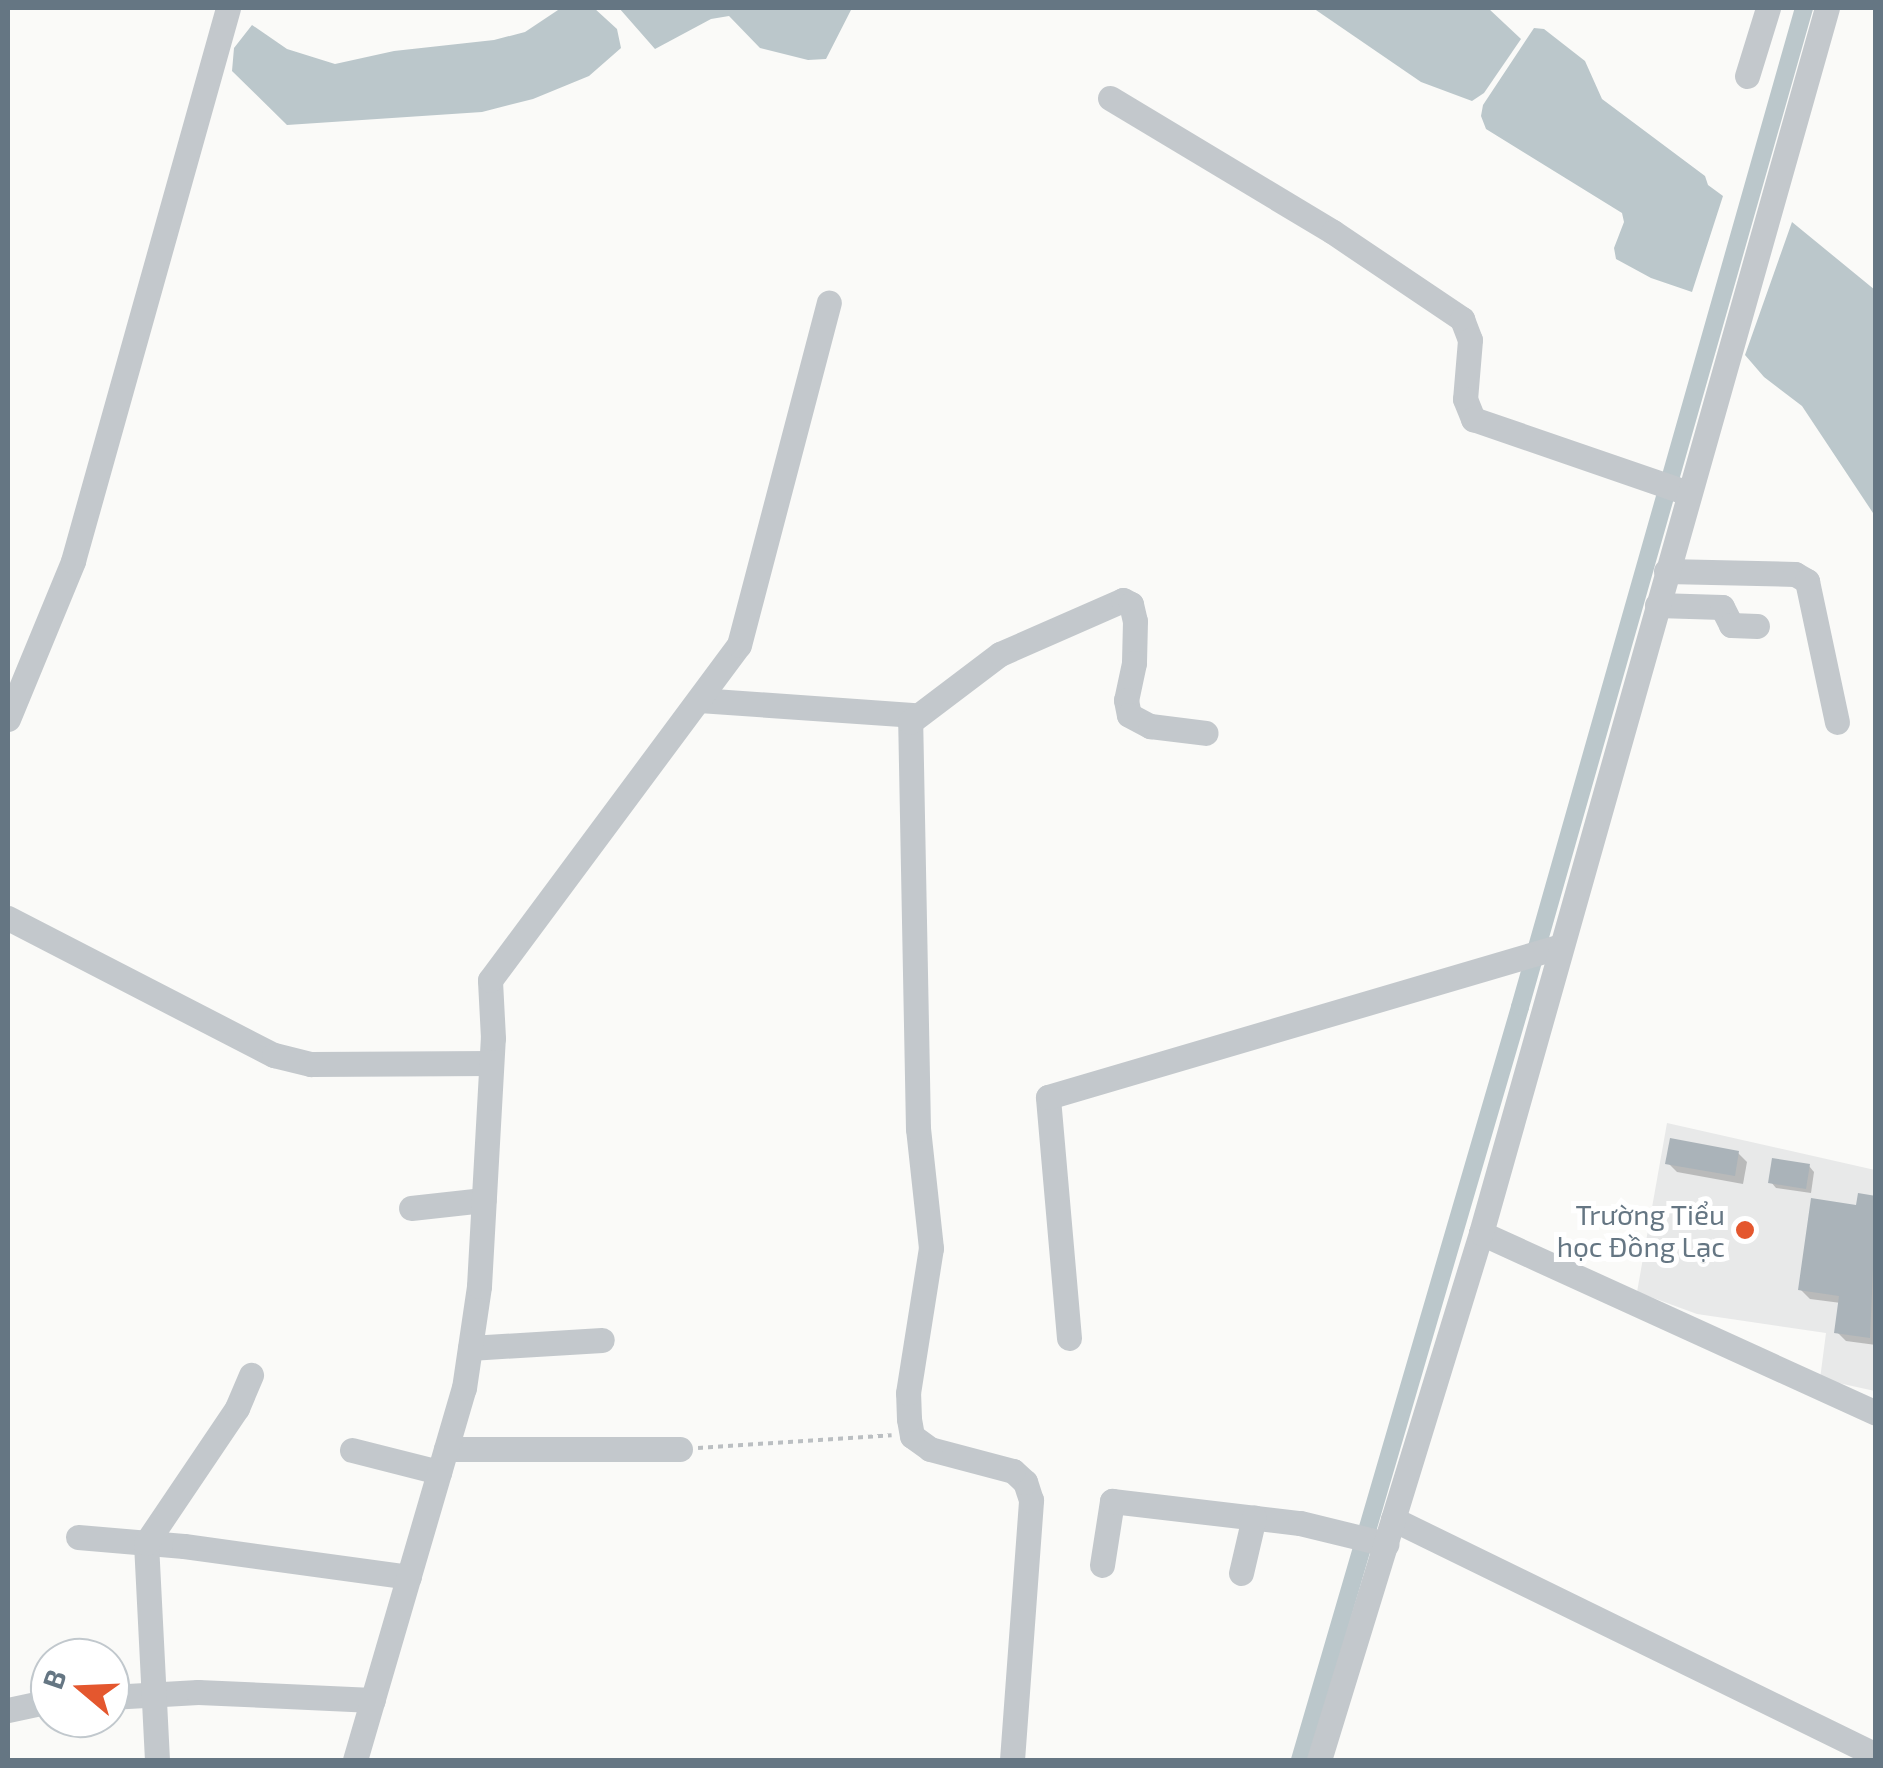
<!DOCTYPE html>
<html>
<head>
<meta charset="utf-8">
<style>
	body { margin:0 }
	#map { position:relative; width:1883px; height:1768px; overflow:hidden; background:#fafaf8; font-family:"Exo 2",sans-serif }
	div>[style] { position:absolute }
	.built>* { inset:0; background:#e8e9e9 }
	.water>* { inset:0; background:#bbc7cb }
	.shadow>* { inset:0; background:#0003 }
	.canal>* { height:18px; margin:-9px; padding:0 9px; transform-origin:9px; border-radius:9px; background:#bbc7cb }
	.building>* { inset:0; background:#aab3b9 }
	.path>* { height:4px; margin-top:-2px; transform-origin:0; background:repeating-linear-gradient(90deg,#bbbfc2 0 5px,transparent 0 10px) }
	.minor>* { height:25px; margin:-12.5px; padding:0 12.5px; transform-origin:12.5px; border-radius:12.5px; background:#c3c8cc }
	.dots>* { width:28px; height:28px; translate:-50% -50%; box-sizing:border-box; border:5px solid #fff; border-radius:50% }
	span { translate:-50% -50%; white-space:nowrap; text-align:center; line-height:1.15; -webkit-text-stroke:10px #fff; paint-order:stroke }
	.poi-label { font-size:28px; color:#657683 }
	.right { translate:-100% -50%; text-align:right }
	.frame { position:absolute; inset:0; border:10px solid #657683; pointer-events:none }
	.north { position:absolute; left:30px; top:1638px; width:100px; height:100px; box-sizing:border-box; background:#fff; border:2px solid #c1c8cd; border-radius:50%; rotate:289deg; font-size:28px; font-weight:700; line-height:40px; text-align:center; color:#657683 }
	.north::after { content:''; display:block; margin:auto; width:35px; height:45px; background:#e4572e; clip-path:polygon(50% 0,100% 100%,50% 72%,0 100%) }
</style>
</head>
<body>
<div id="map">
	<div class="built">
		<i style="clip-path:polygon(1667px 1123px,1875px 1170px,1875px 1391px,1820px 1379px,1826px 1333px,1697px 1314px,1637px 1292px)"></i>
	</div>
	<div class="water">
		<i style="clip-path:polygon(561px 8px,594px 8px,617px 29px,621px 48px,589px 76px,533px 99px,482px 112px,287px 125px,232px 71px,234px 48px,252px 25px,287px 49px,335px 64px,394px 51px,494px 40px,525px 32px)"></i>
		<i style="clip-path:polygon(619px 8px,852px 8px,826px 59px,808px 60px,760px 48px,729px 16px,711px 19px,655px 49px)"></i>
		<i style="clip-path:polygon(1313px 8px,1488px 8px,1521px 39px,1484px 93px,1472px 101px,1421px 82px)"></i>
		<i style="clip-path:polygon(1534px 28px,1544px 29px,1585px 61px,1602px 99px,1705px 176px,1708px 185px,1723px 196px,1692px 292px,1651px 278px,1616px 259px,1614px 248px,1624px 222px,1622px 213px,1486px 129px,1481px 116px,1483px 105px)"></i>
		<i style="clip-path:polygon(1792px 222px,1875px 290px,1875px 516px,1802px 406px,1764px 377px,1745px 355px)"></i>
	</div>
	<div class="shadow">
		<i style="clip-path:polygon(1738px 1153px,1747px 1162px,1743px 1184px,1677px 1172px,1668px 1163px)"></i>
		<i style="clip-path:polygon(1809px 1166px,1814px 1172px,1811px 1193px,1776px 1188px,1771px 1182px)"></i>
		<i style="clip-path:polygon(1876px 1199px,1876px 1345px,1846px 1341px,1837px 1332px,1841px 1303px,1810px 1299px,1801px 1290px,1858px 1207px)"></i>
	</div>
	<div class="canal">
		<i style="left:1300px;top:1760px;width:784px;rotate:-73.71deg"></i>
		<i style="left:1520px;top:1007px;width:1039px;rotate:-74.13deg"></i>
	</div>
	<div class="building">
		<i style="clip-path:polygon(1670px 1138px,1739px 1151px,1735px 1176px,1665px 1164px)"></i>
		<i style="clip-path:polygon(1772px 1158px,1810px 1164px,1806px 1189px,1768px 1183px)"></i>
		<i style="clip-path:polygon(1858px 1193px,1876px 1196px,1870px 1338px,1834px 1333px,1839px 1296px,1798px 1290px,1811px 1198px,1856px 1205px)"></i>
	</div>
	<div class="path">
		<i style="left:698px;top:1448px;width:194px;rotate:-3.8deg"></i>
	</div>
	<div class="minor">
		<i style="left:1747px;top:76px;width:71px;rotate:-72.8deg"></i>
		<i style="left:1110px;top:98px;width:260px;rotate:31deg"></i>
		<i style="left:1333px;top:232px;width:156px;rotate:34deg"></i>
		<i style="left:1462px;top:319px;width:22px;rotate:69deg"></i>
		<i style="left:1470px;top:340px;width:59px;rotate:94.8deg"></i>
		<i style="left:1465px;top:399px;width:22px;rotate:68deg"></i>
		<i style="left:1473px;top:419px;width:227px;rotate:19deg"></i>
		<i style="left:1666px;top:571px;width:129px;rotate:1.3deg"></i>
		<i style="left:1795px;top:574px;width:14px;rotate:30deg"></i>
		<i style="left:1807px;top:581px;width:144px;rotate:78deg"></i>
		<i style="left:1657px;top:605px;width:65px;rotate:1.8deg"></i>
		<i style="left:1722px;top:607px;width:20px;rotate:63deg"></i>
		<i style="left:1731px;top:625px;width:26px;rotate:2deg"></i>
		<i style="left:699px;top:700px;width:217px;rotate:4deg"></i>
		<i style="left:8px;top:719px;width:171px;rotate:-67.6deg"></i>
		<i style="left:73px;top:561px;width:574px;rotate:-74.34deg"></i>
		<i style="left:8px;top:918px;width:299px;rotate:27.3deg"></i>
		<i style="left:274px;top:1055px;width:38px;rotate:14deg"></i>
		<i style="left:311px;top:1064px;width:180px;rotate:-0.3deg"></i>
		<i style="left:411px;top:1208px;width:73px;rotate:-6.3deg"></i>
		<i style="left:1481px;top:1233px;width:434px;rotate:24.5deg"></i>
		<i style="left:1069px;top:1338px;width:242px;rotate:-95deg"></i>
		<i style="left:1048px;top:1097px;width:535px;rotate:-16.4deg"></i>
		<i style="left:470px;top:1348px;width:132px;rotate:-3.5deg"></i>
		<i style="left:446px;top:1449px;width:234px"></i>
		<i style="left:352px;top:1450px;width:90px;rotate:14.2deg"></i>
		<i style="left:1393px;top:1519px;width:538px;rotate:26.04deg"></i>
		<i style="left:78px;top:1537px;width:106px;rotate:4.9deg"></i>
		<i style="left:184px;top:1546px;width:227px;rotate:7.8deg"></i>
		<i style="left:1102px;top:1565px;width:65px;rotate:-81.1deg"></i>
		<i style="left:1112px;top:1501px;width:189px;rotate:6.7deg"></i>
		<i style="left:1300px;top:1523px;width:89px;rotate:13.7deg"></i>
		<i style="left:1241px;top:1573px;width:57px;rotate:-76.9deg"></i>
		<i style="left:110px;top:1697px;width:88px;rotate:-3.3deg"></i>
		<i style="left:198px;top:1692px;width:175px;rotate:2.6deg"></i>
		<i style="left:8px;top:1710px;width:43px;rotate:-12.1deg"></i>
		<i style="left:157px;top:1760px;width:217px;rotate:-92.9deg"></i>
		<i style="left:146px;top:1543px;width:163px;rotate:-56deg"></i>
		<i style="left:237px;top:1408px;width:36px;rotate:-67deg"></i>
		<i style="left:355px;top:1760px;width:388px;rotate:-73.7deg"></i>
		<i style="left:464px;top:1388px;width:103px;rotate:-81.6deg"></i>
		<i style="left:479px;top:1286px;width:248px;rotate:-86.8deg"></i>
		<i style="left:493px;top:1038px;width:58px;rotate:-93deg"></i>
		<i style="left:490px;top:980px;width:417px;rotate:-53.4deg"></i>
		<i style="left:739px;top:645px;width:354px;rotate:-75.3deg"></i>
		<i style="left:1012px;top:1760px;width:261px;rotate:-85.8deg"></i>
		<i style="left:1031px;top:1500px;width:19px;rotate:-108deg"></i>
		<i style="left:1025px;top:1482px;width:16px;rotate:-137deg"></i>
		<i style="left:1013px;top:1471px;width:86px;rotate:-165.2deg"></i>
		<i style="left:930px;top:1449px;width:22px;rotate:-144deg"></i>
		<i style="left:912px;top:1436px;width:17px;rotate:-100deg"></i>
		<i style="left:909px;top:1419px;width:26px;rotate:-92deg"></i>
		<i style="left:908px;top:1393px;width:147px;rotate:-81deg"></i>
		<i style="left:931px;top:1248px;width:120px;rotate:-96.2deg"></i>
		<i style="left:918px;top:1129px;width:407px;rotate:-91.1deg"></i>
		<i style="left:910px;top:722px;width:113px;rotate:-37.1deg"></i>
		<i style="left:1000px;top:654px;width:134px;rotate:-23.7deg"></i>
		<i style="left:1123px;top:600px;width:9px;rotate:27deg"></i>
		<i style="left:1131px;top:604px;width:17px;rotate:77deg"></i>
		<i style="left:1135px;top:621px;width:42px;rotate:91.4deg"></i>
		<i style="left:1134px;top:663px;width:38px;rotate:102deg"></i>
		<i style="left:1126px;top:700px;width:15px;rotate:79deg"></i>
		<i style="left:1129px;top:715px;width:24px;rotate:28deg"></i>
		<i style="left:1150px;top:726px;width:56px;rotate:7.1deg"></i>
		<i style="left:1319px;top:1760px;width:551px;rotate:-72.91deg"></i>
		<i style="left:1481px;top:1233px;width:1273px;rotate:-74.23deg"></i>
	</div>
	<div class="dots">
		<i style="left:1745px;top:1230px;background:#e4572e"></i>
	</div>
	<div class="poi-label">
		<span class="right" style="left:1725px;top:1230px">Trường Tiểu<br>học Đồng Lạc</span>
	</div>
	<div class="frame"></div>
	<div class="north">B</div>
</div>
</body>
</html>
